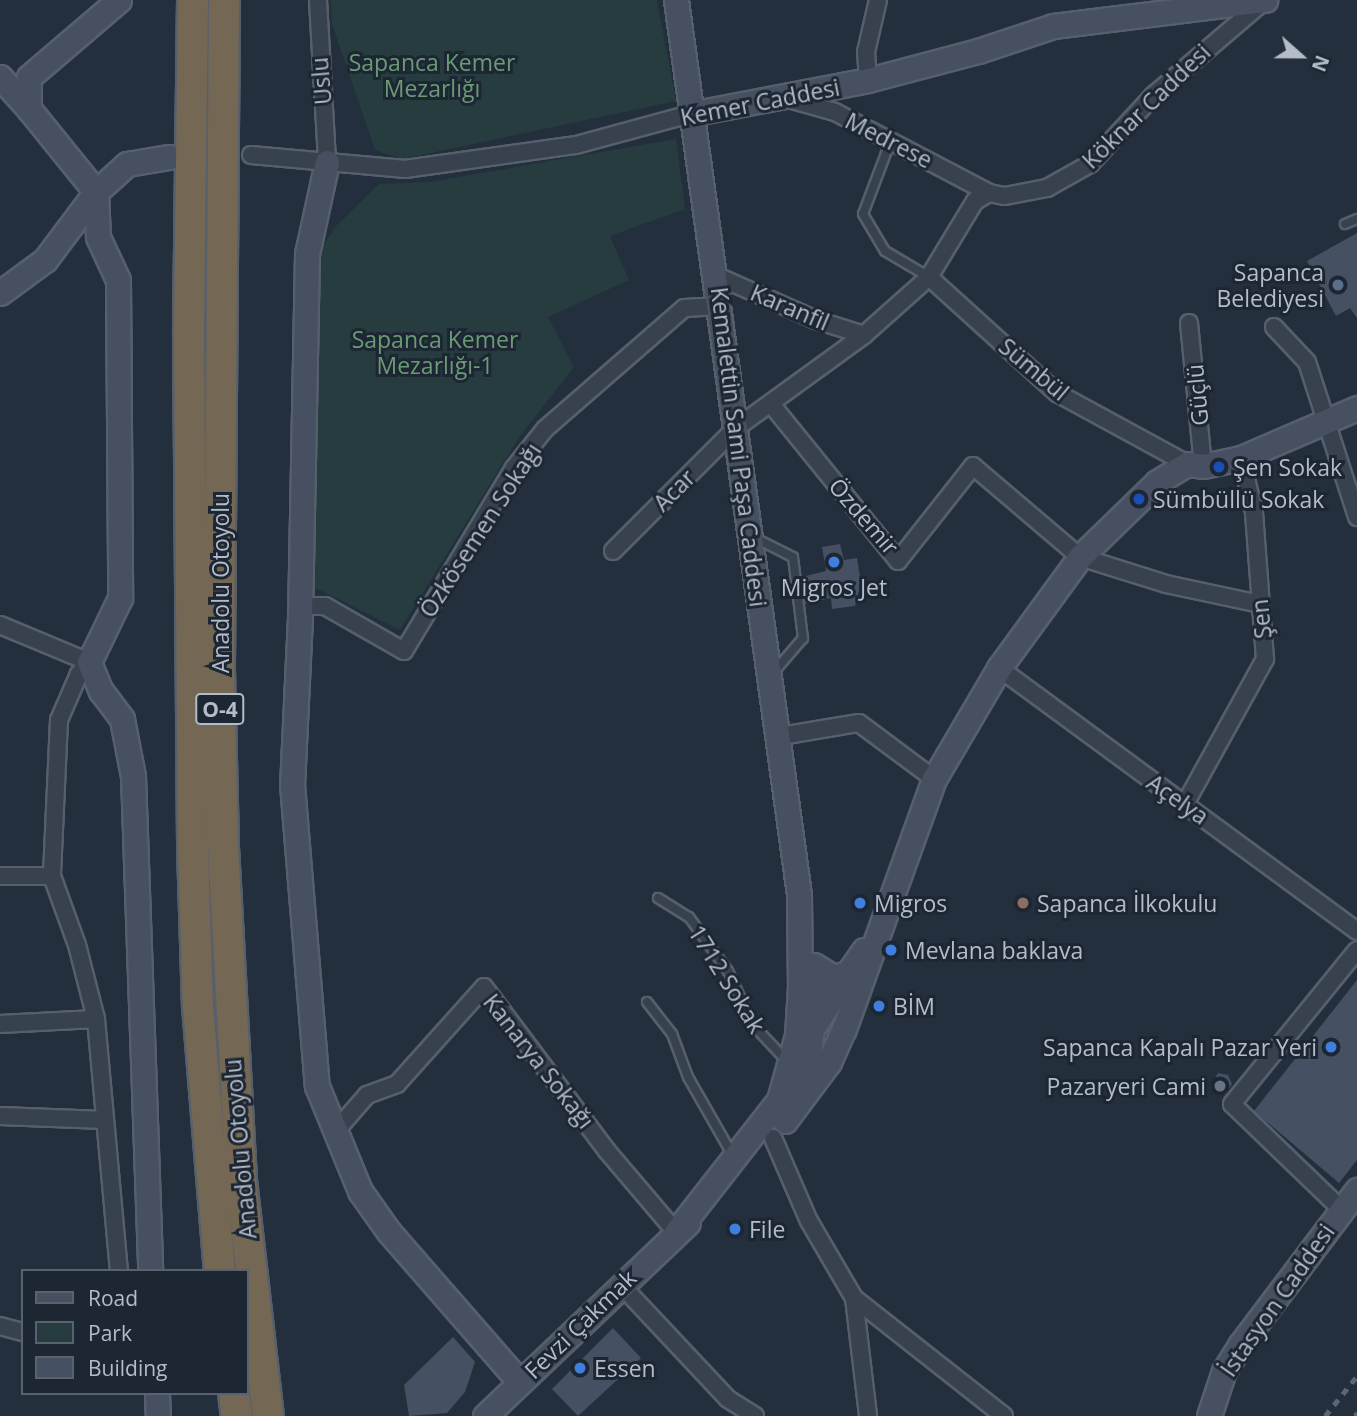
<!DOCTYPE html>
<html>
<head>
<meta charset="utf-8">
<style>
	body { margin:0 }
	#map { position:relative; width:1357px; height:1416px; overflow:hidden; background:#242f3e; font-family:"Open Sans",sans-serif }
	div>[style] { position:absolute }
	.green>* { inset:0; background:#263c3f }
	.building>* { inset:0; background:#455162 }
	.roads { filter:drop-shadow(2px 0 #565f6c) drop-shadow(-2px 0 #565f6c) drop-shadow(0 2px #565f6c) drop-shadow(0 -2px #565f6c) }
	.lane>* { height:8px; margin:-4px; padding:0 4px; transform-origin:4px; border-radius:4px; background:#38414e }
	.street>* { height:16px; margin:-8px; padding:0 8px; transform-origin:8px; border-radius:8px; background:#38414e }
	.secondary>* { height:23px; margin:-11.5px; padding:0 11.5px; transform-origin:11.5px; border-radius:11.5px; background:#465061 }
	.highway>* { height:30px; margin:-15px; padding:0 15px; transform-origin:15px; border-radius:15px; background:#746855 }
	.rail>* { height:4.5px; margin-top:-2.25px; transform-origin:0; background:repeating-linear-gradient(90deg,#5a6575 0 7px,transparent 0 14px) }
	.dots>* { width:19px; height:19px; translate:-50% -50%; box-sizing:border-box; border:4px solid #1d2633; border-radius:50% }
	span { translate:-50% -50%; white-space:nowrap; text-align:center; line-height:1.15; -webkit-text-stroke:6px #1d2633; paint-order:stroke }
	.shield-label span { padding:2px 5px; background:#1d2633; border:2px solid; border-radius:5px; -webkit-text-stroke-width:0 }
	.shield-label { font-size:21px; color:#b4bcc9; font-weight:700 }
	.park-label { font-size:23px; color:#6b9a76 }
	.street-label { font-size:23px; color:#b4bcc9 }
	.poi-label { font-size:23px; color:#b4bcc9 }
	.right { translate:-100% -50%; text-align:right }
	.left { translate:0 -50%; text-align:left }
	.legend { position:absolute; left:21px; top:1269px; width:228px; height:126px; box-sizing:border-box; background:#1d2633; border:2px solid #59626f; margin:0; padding:9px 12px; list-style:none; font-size:21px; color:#b4bcc9 }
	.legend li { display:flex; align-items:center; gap:14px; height:35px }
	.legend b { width:35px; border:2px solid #59626f }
	.north { position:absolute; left:1266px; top:21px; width:70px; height:70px; -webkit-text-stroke:5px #1d2633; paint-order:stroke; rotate:111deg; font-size:19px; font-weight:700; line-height:28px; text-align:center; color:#b4bcc9 }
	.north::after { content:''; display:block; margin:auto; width:24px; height:32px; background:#b4bcc9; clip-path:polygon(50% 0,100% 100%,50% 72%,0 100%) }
</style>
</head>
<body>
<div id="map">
	<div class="green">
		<i style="clip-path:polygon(331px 0,657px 0,676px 101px,402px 159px,375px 150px,332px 24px)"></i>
		<i style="clip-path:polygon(676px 139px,685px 209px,610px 236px,629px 280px,548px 317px,574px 367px,519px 437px,400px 630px,310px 585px,318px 427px,315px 258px,336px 226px,379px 184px,430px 182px)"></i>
	</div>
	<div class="building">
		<i style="clip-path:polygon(1357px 233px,1357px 318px,1350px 308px,1336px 316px,1307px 261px)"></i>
		<i style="clip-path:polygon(840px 544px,844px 560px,857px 558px,861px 583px,855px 606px,832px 609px,831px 598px,805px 604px,802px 577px,826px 571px,822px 547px)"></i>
		<i style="clip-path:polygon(1357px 980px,1357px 1160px,1339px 1183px,1254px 1111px)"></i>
		<i style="clip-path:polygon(1218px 1073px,1228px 1075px,1232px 1084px,1225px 1095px,1210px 1088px)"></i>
		<i style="clip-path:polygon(613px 1328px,641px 1358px,578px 1416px,552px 1389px)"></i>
		<i style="clip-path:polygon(453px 1337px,475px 1362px,465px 1392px,447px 1413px,409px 1416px,404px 1385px)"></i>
	</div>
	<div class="roads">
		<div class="lane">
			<i style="left:891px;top:140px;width:79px;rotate:110.7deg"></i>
			<i style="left:863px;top:214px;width:43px;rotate:59.3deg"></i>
			<i style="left:885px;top:251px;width:51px;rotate:30.6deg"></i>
			<i style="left:1345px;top:224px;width:13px;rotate:-23deg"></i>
			<i style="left:755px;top:538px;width:42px;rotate:26.6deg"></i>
			<i style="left:793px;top:557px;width:82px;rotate:83deg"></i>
			<i style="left:803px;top:638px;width:45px;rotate:130.5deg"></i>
			<i style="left:658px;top:898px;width:36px;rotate:32deg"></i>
			<i style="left:689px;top:917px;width:67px;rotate:54.2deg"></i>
			<i style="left:728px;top:971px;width:60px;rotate:65.2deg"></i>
			<i style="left:753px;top:1025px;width:48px;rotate:46.7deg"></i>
			<i style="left:647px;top:1002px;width:41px;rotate:52deg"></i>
			<i style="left:672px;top:1034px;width:46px;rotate:69.6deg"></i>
			<i style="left:688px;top:1077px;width:89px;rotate:60.3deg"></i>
		</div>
		<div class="street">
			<i style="left:318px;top:0;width:162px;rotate:86.8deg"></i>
			<i style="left:868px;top:80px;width:28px;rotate:-94deg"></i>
			<i style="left:866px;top:52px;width:53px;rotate:-77deg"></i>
			<i style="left:785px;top:98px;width:52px;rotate:15.6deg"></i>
			<i style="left:835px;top:112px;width:174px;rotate:27.7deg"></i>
			<i style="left:251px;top:155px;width:155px;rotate:5.2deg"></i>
			<i style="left:405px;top:169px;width:173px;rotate:-8deg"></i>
			<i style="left:576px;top:145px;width:118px;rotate:-15.2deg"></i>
			<i style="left:717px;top:276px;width:108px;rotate:24deg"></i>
			<i style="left:816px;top:320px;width:50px;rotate:17.4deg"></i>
			<i style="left:929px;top:277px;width:173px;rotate:42.2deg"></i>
			<i style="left:1057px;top:393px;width:148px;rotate:28.6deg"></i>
			<i style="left:1189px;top:323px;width:144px;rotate:84.4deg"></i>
			<i style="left:1274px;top:327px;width:48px;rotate:46.7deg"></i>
			<i style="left:1307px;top:362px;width:163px;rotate:72.1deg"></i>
			<i style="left:771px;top:404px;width:202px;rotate:51deg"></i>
			<i style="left:898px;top:561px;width:121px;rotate:-51.7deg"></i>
			<i style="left:973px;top:466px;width:140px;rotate:40.4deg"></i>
			<i style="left:1080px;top:557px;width:90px;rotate:17.4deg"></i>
			<i style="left:1166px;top:584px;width:96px;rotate:12deg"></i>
			<i style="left:613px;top:551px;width:174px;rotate:-45deg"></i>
			<i style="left:736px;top:428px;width:158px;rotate:-36deg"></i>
			<i style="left:864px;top:335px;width:87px;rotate:-41.7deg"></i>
			<i style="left:929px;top:277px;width:89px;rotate:-58.8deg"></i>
			<i style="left:975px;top:201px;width:16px;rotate:-30deg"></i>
			<i style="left:989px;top:193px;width:16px;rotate:11deg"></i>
			<i style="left:1005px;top:196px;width:43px;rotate:-10.8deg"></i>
			<i style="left:1047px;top:188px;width:49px;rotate:-29.2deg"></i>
			<i style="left:1090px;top:164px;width:94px;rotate:-47.2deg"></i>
			<i style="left:1154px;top:95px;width:143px;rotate:-40.5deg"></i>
			<i style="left:301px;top:606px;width:24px"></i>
			<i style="left:325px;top:606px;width:91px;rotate:29.7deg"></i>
			<i style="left:404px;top:651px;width:214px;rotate:-59deg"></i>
			<i style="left:514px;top:468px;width:50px;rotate:-51.5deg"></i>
			<i style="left:545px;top:429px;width:184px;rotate:-41deg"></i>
			<i style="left:684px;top:308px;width:37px;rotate:-3deg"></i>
			<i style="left:0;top:625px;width:96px;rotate:22.6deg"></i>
			<i style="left:89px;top:662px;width:16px;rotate:130deg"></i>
			<i style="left:79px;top:674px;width:50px;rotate:113.5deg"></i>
			<i style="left:59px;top:720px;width:156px;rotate:92.6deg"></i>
			<i style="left:52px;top:876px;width:73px;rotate:70.1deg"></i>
			<i style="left:77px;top:945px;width:76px;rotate:75.6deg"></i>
			<i style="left:96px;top:1019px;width:253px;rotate:84.8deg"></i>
			<i style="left:999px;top:668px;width:444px;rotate:36.3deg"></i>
			<i style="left:775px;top:737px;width:85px;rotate:-9.5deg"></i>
			<i style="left:859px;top:723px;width:94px;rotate:36.7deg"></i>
			<i style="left:1185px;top:804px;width:166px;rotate:-61.1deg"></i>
			<i style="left:1265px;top:659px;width:147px;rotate:-94.3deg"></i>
			<i style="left:1254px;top:512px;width:56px;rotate:-103.5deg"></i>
			<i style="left:0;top:876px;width:52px"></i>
			<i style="left:0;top:1024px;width:96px;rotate:-3deg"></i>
			<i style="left:0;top:1116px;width:104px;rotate:2.2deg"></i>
			<i style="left:334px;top:1133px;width:50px;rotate:-49deg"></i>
			<i style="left:367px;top:1095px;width:32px;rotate:-20deg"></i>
			<i style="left:397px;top:1084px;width:130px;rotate:-48.1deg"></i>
			<i style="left:484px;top:987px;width:205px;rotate:53.1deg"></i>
			<i style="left:607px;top:1151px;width:106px;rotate:49.6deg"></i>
			<i style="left:773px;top:1138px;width:90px;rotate:66.6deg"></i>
			<i style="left:809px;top:1221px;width:89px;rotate:59.7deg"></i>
			<i style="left:854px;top:1298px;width:119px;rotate:83.2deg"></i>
			<i style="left:1341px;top:1209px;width:151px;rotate:-136.1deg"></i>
			<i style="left:1232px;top:1104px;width:198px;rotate:-50.9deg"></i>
			<i style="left:621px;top:1285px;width:156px;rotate:46.8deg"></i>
			<i style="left:728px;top:1399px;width:32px;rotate:32deg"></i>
			<i style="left:854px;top:1298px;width:191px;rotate:38.2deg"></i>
			<i style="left:0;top:1326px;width:24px;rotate:15deg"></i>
		</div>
		<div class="secondary">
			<i style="left:119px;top:0;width:118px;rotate:139.5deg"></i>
			<i style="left:29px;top:77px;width:32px;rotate:90deg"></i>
			<i style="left:29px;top:109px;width:107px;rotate:51.1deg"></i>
			<i style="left:96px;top:192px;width:45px;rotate:87.5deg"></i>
			<i style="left:98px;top:237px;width:47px;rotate:65.1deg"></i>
			<i style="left:118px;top:280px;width:318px;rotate:89.6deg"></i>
			<i style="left:120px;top:598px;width:71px;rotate:115.8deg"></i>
			<i style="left:89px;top:662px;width:31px;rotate:68deg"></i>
			<i style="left:101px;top:691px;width:35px;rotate:53deg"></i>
			<i style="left:122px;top:719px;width:58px;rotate:79.1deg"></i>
			<i style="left:133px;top:776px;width:495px;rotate:88deg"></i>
			<i style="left:676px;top:0;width:902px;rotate:82.17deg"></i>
			<i style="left:799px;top:894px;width:92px;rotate:89.4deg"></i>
			<i style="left:800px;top:986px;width:49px;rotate:93.5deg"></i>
			<i style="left:797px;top:1035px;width:67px;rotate:105.5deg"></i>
			<i style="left:779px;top:1100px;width:167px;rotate:128deg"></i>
			<i style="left:0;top:77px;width:43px;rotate:47.8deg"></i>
			<i style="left:690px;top:114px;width:181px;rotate:-10.8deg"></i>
			<i style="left:868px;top:80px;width:114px;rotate:-14.8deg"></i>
			<i style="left:978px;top:51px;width:79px;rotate:-18.4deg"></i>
			<i style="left:1053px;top:26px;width:214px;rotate:-7deg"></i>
			<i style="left:327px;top:162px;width:94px;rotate:102.3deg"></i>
			<i style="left:307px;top:254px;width:363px;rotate:91.1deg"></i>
			<i style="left:300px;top:617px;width:167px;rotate:92.7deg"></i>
			<i style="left:292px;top:784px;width:303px;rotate:85.3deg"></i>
			<i style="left:317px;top:1086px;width:113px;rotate:67.7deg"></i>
			<i style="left:360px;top:1191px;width:50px;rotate:54.7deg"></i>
			<i style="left:389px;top:1232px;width:199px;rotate:48.9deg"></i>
			<i style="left:0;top:293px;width:56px;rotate:-36.3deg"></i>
			<i style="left:45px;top:260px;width:85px;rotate:-53.1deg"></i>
			<i style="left:96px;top:192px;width:42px;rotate:-42.1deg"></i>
			<i style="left:127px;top:164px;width:43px;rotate:-9.5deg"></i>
			<i style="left:814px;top:965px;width:22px;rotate:32deg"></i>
			<i style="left:833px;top:977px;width:16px;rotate:-15deg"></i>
			<i style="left:848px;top:973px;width:28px;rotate:-55deg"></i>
			<i style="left:814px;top:1026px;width:63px;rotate:-57.3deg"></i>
			<i style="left:798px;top:1091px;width:29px;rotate:-68deg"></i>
			<i style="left:809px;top:1064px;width:84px;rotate:-85.9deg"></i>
			<i style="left:785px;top:1121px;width:74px;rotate:-53.3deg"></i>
			<i style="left:829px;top:1062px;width:36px;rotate:-66deg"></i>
			<i style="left:844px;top:1029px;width:266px;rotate:-70.2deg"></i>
			<i style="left:934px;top:779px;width:129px;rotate:-59.6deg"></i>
			<i style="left:999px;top:668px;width:137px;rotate:-53.9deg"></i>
			<i style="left:1080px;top:557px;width:107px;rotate:-44.2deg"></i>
			<i style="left:1157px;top:482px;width:35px;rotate:-31deg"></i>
			<i style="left:1187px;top:464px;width:16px;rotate:7deg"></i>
			<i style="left:1203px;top:466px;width:39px;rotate:-12deg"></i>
			<i style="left:1241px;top:458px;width:126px;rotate:-23.3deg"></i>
			<i style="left:157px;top:1393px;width:23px;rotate:88deg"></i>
			<i style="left:485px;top:1416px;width:280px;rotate:-43.6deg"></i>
			<i style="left:1209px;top:1416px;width:47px;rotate:-71.6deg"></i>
			<i style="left:1224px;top:1371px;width:32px;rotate:-58deg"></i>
			<i style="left:1241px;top:1344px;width:193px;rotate:-53deg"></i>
		</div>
		<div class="highway">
			<i style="left:193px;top:0;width:335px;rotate:90.7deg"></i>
			<i style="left:189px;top:335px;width:514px;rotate:89.55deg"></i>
			<i style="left:193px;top:849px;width:157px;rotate:88.2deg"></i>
			<i style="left:198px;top:1006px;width:266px;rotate:85.3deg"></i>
			<i style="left:224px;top:0;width:669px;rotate:90.43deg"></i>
			<i style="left:219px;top:669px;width:178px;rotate:88.7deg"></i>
			<i style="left:223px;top:847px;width:333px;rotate:86.9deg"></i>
			<i style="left:241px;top:1180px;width:238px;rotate:83.5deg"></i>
			<i style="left:234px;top:1393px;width:23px;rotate:83deg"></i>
		</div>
	</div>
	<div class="rail">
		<i style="left:1325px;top:1416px;width:51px;rotate:-51.3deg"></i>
		<i style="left:1355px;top:1416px;width:4px;rotate:-56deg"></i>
	</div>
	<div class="dots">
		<i style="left:1338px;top:285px;background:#5c6f8a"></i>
		<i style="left:1219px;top:467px;background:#1a4fb4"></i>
		<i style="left:1139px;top:499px;background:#1a4fb4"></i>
		<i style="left:834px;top:562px;background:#3f7fe0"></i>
		<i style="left:860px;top:903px;background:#3f7fe0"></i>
		<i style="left:1023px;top:903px;background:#8d6e63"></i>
		<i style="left:891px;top:950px;background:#3f7fe0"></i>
		<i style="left:879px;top:1006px;background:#3f7fe0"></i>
		<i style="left:1331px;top:1047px;background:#3f7fe0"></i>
		<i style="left:1220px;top:1086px;background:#6b7280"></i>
		<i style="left:735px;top:1229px;background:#3f7fe0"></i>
		<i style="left:580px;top:1368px;background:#3f7fe0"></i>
	</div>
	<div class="shield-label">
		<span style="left:220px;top:709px">O-4</span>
	</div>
	<div class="park-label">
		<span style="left:432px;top:75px">Sapanca Kemer<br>Mezarlığı</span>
		<span style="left:435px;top:352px">Sapanca Kemer<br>Mezarlığı-1</span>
	</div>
	<div class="street-label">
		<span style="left:321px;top:81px;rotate:-95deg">Uslu</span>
		<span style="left:760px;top:102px;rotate:-11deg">Kemer Caddesi</span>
		<span style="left:1146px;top:106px;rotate:-44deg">Köknar Caddesi</span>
		<span style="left:889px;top:140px;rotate:27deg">Medrese</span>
		<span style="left:790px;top:307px;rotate:23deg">Karanfil</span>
		<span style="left:1034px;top:369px;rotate:40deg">Sümbül</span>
		<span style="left:1197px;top:395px;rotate:-95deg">Güçlü</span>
		<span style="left:739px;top:447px;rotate:83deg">Kemalettin Sami Paşa Caddesi</span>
		<span style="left:674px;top:490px;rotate:-45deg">Acar</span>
		<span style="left:864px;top:516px;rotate:49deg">Özdemir</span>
		<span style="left:480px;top:530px;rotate:-57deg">Özkösemen Sokağı</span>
		<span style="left:220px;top:583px;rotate:-90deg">Anadolu Otoyolu</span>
		<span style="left:1261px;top:619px;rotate:-96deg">Şen</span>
		<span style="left:1178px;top:799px;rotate:35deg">Açelya</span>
		<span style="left:727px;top:979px;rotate:58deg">1712 Sokak</span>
		<span style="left:539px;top:1061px;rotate:52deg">Kanarya Sokağı</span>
		<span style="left:240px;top:1149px;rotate:-95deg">Anadolu Otoyolu</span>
		<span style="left:1277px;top:1300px;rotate:-55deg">İstasyon Caddesi</span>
		<span style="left:580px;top:1324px;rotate:-44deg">Fevzi Çakmak</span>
	</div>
	<div class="poi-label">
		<span class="right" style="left:1324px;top:285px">Sapanca<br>Belediyesi</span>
		<span class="left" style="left:1233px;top:467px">Şen Sokak</span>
		<span class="left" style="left:1153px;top:499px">Sümbüllü Sokak</span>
		<span style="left:834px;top:587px">Migros Jet</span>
		<span class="left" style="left:874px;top:903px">Migros</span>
		<span class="left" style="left:1037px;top:903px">Sapanca İlkokulu</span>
		<span class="left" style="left:905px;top:950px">Mevlana baklava</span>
		<span class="left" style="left:893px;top:1006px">BİM</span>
		<span class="right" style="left:1317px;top:1047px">Sapanca Kapalı Pazar Yeri</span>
		<span class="right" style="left:1206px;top:1086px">Pazaryeri Cami</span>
		<span class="left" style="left:749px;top:1229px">File</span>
		<span class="left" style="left:594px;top:1368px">Essen</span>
	</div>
	<ul class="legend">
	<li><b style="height:9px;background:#465061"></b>Road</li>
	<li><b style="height:19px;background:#263c3f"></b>Park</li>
	<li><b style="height:19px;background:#455162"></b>Building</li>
	</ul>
	<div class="north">N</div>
</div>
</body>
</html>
